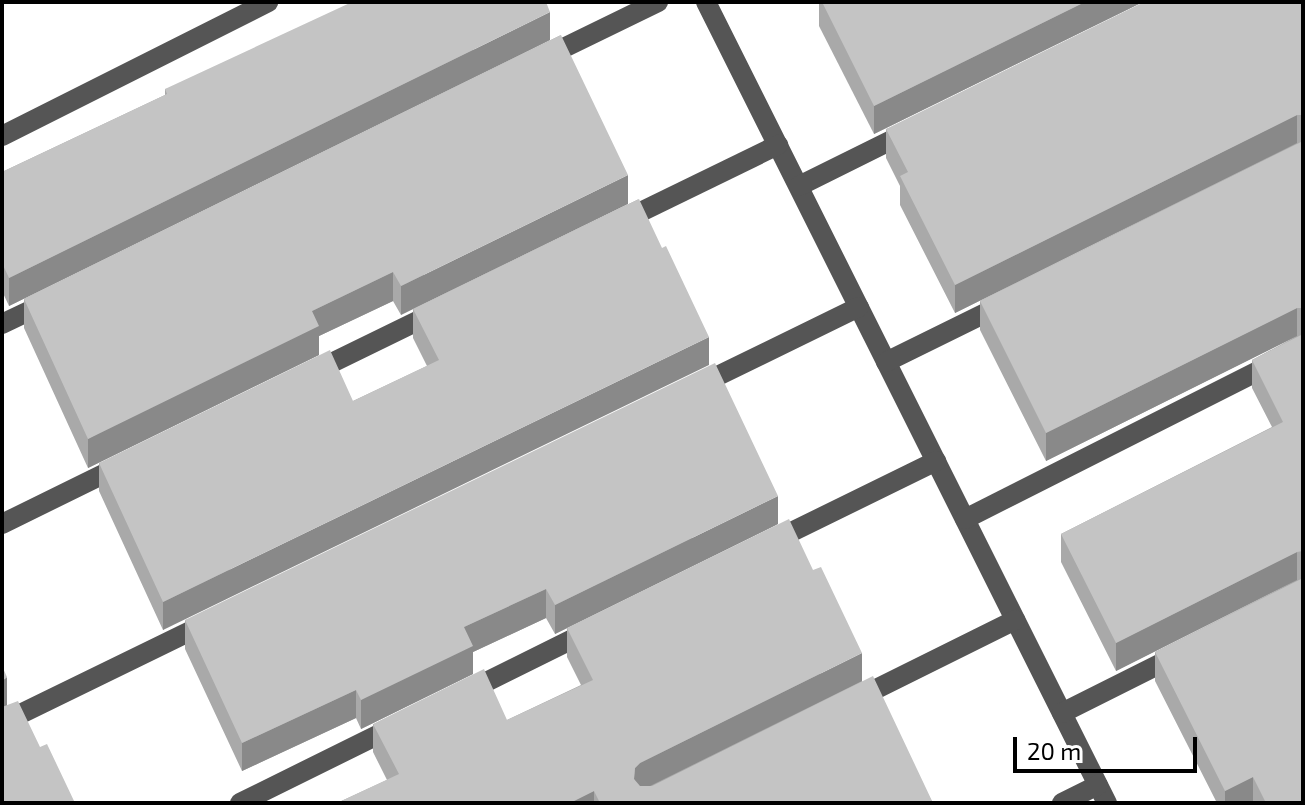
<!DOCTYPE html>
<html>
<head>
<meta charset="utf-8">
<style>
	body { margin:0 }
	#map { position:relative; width:1305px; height:805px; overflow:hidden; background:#fff; font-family:"Exo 2",sans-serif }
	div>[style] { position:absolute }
	.minor>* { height:20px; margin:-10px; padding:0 10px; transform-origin:10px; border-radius:10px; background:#555 }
	.wall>* { inset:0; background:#a9a9a9 }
	.shaded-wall>* { inset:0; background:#898989 }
	.building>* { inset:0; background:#c4c4c4 }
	span { translate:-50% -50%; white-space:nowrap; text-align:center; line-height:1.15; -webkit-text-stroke:6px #fff; paint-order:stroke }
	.frame { position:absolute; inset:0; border:4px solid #000; pointer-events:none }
	.scale { position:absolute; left:1013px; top:737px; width:184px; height:36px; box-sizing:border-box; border:4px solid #000; border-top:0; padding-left:10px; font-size:24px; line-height:28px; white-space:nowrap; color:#000; -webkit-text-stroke:6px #fff; paint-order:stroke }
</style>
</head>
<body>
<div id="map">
	<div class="minor">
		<i style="left:706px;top:2px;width:896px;rotate:63.41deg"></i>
		<i style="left:543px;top:58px;width:128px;rotate:-26deg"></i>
		<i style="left:2px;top:136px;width:298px;rotate:-26.7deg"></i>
		<i style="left:799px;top:186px;width:124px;rotate:-26.4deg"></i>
		<i style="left:620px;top:222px;width:176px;rotate:-26deg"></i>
		<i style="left:2px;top:324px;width:51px;rotate:-25.6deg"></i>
		<i style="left:886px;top:362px;width:129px;rotate:-26.2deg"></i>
		<i style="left:311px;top:373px;width:139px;rotate:-26deg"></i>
		<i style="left:697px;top:386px;width:180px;rotate:-26deg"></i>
		<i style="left:965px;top:519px;width:379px;rotate:-26.8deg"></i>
		<i style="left:2px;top:524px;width:136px;rotate:-26.2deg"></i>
		<i style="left:771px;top:542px;width:184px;rotate:-26.1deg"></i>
		<i style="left:466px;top:692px;width:140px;rotate:-26.4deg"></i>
		<i style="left:854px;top:700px;width:180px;rotate:-26.4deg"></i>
		<i style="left:1062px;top:713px;width:130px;rotate:-26.6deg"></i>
		<i style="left:2px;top:723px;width:228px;rotate:-26deg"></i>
		<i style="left:240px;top:803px;width:176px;rotate:-26.3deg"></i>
		<i style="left:1062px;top:803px;width:40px;rotate:-26.6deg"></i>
	</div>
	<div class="wall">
		<i style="clip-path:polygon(819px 2px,1143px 2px,874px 134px,819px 26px)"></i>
		<i style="clip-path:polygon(1303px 2px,1303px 803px,1217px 803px,1155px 681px,1155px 652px,1297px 580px,1116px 671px,1061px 562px,1061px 534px,1272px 427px,1252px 388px,1252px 360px,1297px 336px,1046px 461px,980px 330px,980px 301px,1297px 143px,955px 313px,900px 205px,900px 186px,886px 158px,886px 129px)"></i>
		<i style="clip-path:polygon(561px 35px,401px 315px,393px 301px,319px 336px,319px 355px,88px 468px,24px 328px,24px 299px)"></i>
		<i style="clip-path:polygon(550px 40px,9px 306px,2px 291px,2px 172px,165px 95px,165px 89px)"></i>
		<i style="clip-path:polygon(639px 199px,163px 630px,99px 491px,99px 463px,353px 401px,427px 366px,413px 338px,413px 309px)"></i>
		<i style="clip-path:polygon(778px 524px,555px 634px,546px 618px,473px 652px,473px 674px,361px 729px,356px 718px,242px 771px,185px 649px,185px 620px)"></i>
		<i style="clip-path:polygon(567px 628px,862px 681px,933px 803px,337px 803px,387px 780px,373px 752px,373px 724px,507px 720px,581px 685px,567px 657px)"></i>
	</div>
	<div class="shaded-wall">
		<i style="clip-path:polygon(1085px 2px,1143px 2px,874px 134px,874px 106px)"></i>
		<i style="clip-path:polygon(550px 12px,550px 40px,9px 306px,9px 278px)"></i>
		<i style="clip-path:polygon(1297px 115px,1297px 143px,955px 313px,955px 285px)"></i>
		<i style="clip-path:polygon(628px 175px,628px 204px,401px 315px,401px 286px)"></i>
		<i style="clip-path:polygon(393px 272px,393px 301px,319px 336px,319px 355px,88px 468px,88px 439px,312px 311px)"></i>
		<i style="clip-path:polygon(1297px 308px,1297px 336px,1046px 461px,1046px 433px)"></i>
		<i style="clip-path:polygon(709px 337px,709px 365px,163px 630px,163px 602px)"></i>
		<i style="clip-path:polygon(778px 496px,778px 524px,555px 634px,555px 605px)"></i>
		<i style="clip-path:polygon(1297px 552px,1297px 580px,1116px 671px,1116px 643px)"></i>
		<i style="clip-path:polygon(546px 589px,546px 618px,473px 652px,473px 674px,361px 729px,361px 700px,464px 627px)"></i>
		<i style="clip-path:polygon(862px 653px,862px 681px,640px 791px,634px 779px,635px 768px,640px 763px)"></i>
		<i style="clip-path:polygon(7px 677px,7px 706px,2px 709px,2px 681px)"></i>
		<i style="clip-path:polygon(356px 690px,356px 718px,242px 771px,242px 743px)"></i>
		<i style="clip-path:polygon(1253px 777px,1253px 803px,1225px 803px,1225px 791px)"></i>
		<i style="clip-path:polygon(594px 791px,594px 803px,570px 803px)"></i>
	</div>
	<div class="building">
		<i style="clip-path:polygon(352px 2px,546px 2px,550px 12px,9px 278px,2px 263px,2px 172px,167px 94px,165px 89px)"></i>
		<i style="clip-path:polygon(822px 2px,1085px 2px,874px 106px)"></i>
		<i style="clip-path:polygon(1144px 2px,1303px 2px,1303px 115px,1297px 115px,955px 285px,900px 176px,908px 172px,886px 129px)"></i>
		<i style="clip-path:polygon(561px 35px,628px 175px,401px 286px,393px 272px,312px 311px,319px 326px,88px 439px,24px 299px)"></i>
		<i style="clip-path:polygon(1303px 141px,1303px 308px,1297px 308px,1046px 433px,980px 301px)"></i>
		<i style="clip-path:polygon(639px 199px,662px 248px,666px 246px,709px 337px,163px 602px,99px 463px,330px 350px,353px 401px,439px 360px,413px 309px)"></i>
		<i style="clip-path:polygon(1303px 334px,1303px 551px,1297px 552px,1116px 643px,1061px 534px,1283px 422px,1252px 360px)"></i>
		<i style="clip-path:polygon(715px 363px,778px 496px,555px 605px,546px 589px,464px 627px,473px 646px,361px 700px,356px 690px,242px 743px,185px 620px)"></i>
		<i style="clip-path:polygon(789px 519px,813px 570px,821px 567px,862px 653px,640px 763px,635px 768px,634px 779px,640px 786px,652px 786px,873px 676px,933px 803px,600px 803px,594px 791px,570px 803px,337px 803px,399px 774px,373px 724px,484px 669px,507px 720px,593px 680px,567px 628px)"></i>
		<i style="clip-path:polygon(1303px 578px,1303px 803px,1266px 803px,1253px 777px,1225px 791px,1155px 652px)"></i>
		<i style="clip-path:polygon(2px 666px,7px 677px,2px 681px)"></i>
		<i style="clip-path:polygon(18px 701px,40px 747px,47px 744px,75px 803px,2px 803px,2px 707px)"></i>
	</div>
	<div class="frame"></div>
	<div class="scale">20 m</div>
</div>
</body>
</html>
